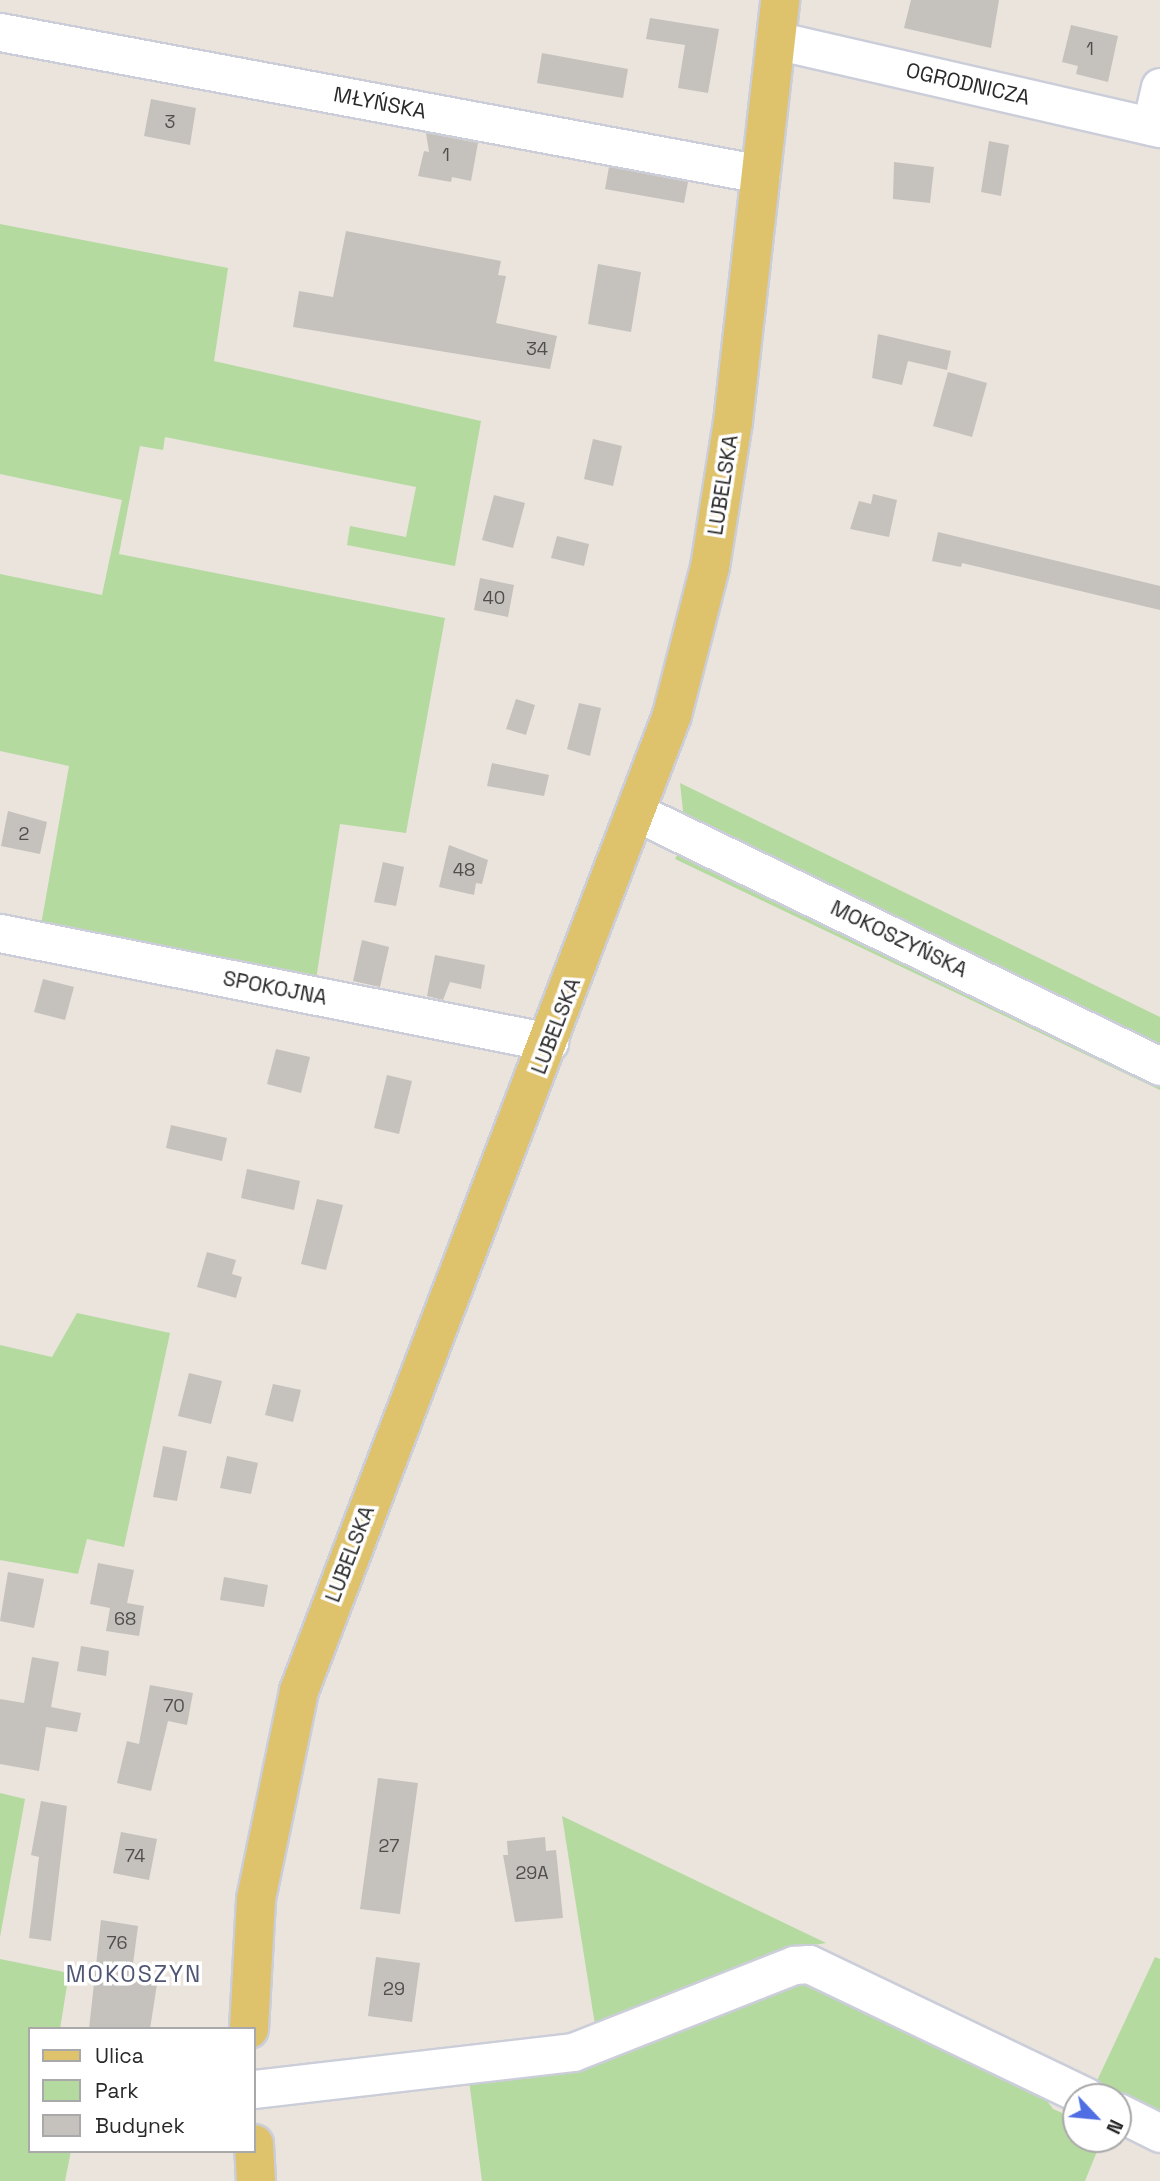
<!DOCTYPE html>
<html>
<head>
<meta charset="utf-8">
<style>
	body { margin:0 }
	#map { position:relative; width:1160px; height:2181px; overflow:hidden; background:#eae4dd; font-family:"Space Grotesk",sans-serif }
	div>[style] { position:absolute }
	.green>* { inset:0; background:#b4daa0 }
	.building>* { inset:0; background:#c5c1bc }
	.roads { filter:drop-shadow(2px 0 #cbced9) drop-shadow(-2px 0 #cbced9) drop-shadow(0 2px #cbced9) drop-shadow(0 -2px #cbced9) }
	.minor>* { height:37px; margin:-18.5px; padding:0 18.5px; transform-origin:18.5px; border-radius:18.5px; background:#fff }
	.major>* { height:38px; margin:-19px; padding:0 19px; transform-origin:19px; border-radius:19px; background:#dfc26c }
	span { translate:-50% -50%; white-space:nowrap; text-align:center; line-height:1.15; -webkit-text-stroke:7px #fff; paint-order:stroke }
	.number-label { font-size:18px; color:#504f4e }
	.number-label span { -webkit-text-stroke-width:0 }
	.street-label { font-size:21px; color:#292929 }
	.neighbourhood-label { font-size:23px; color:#4f5674; letter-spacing:2px }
	.legend { position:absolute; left:28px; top:2027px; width:228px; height:126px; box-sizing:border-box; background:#fff; border:2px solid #a9a9a9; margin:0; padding:9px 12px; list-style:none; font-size:21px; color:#292929 }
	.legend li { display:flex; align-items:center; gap:14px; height:35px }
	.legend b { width:35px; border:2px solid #a9a9a9 }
	.north { position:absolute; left:1062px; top:2083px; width:70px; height:70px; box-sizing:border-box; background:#fff; border:2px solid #a9a9a9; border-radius:50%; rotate:116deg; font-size:19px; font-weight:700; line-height:28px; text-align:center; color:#292929 }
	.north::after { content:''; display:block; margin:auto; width:24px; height:32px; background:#506ee3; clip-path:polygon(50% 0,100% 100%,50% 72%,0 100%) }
</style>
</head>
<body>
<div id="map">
	<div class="green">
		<i style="clip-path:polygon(0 224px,228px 268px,214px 361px,481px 421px,455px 566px,347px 545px,350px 526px,406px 537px,416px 487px,165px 437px,163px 450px,140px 446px,119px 554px,445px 618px,406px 833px,340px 824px,315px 986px,41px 925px,69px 766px,0 751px,0 574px,102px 595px,122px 500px,0 474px)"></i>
		<i style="clip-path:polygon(680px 783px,1160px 1017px,1160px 1090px,675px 859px,686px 838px)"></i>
		<i style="clip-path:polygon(77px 1313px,170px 1333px,124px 1547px,87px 1539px,78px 1574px,0 1560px,0 1345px,52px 1357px)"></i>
		<i style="clip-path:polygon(0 1793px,25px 1799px,0 1937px)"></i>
		<i style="clip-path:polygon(562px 1816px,826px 1943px,779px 1951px,595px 2025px)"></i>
		<i style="clip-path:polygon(1155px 1957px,1160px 1959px,1160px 2114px,1095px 2085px)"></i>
		<i style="clip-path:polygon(0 1959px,69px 1973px,60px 2029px,30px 2029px,30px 2151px,71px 2151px,65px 2181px,0 2181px)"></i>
		<i style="clip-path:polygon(802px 1977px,1043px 2095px,1053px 2109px,1076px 2119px,1076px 2139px,1102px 2139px,1085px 2181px,482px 2181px,469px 2080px)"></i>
	</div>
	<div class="building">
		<i style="clip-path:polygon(911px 0,999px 0,991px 48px,904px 28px)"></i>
		<i style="clip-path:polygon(650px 18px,719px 29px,708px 93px,678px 88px,685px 45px,646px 39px)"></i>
		<i style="clip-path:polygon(1071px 25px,1118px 36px,1108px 82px,1076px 74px,1078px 66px,1062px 62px)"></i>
		<i style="clip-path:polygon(542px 53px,628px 69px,623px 98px,537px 83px)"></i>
		<i style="clip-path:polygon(151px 99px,196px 108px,190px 145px,144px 136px)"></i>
		<i style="clip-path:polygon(426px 133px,478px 143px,471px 181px,452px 177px,451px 182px,418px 176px,424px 151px,429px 152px)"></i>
		<i style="clip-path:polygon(989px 141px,1009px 145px,1001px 196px,981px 192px)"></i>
		<i style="clip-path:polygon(894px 162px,934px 167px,930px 203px,893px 199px)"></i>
		<i style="clip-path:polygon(609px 167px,688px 182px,684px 203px,605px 189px)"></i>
		<i style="clip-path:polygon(346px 231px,501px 261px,498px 275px,506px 276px,496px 323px,557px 336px,550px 369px,293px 327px,299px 291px,333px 297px)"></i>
		<i style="clip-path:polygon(598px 264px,641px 272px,631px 332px,588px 324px)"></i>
		<i style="clip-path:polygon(878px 334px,951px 351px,947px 370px,908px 361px,902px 385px,872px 378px)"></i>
		<i style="clip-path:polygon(948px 372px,987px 383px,972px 437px,933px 426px)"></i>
		<i style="clip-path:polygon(593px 439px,622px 446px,613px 486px,584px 479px)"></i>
		<i style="clip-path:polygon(873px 494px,897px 500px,889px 537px,850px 529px,859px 501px,871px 504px)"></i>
		<i style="clip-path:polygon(494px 495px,525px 503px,513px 548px,482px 540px)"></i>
		<i style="clip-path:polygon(938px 532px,1160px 586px,1160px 610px,962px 563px,961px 567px,932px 561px)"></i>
		<i style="clip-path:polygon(557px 536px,589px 544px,584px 566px,551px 558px)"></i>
		<i style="clip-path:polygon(480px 578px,514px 585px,508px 617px,474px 610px)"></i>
		<i style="clip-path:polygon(516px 699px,535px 705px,526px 735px,506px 729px)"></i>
		<i style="clip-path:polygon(579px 703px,601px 708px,590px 756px,567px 749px)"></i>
		<i style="clip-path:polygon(492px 763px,549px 775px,544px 796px,487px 786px)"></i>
		<i style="clip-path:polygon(8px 811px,47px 822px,40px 854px,1px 846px)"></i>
		<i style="clip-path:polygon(449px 845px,488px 860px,482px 884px,476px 883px,474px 895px,439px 887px)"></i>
		<i style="clip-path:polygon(383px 862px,404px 867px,396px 906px,374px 902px)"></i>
		<i style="clip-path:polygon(362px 940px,389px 947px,380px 987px,353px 981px)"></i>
		<i style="clip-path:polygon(435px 955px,485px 965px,481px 989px,450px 982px,443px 1000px,427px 996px)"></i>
		<i style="clip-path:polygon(43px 979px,74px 987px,65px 1020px,34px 1012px)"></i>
		<i style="clip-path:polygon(276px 1049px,310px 1057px,301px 1093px,267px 1084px)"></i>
		<i style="clip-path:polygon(387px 1075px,412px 1081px,399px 1134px,374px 1128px)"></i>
		<i style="clip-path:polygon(171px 1125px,227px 1138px,222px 1161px,166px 1148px)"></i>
		<i style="clip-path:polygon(247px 1169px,300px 1181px,294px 1210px,241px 1198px)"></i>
		<i style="clip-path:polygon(317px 1199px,343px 1205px,326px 1270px,301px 1264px)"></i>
		<i style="clip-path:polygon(207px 1252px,236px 1260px,232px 1274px,242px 1277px,236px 1298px,197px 1287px)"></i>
		<i style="clip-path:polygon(189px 1373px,222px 1381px,211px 1424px,178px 1416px)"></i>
		<i style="clip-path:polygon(273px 1384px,301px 1390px,293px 1422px,265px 1415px)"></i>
		<i style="clip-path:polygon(163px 1446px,187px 1451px,177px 1501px,153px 1497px)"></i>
		<i style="clip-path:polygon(227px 1456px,258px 1463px,251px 1494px,220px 1488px)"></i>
		<i style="clip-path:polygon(98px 1563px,134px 1570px,127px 1603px,144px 1606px,139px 1636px,106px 1631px,110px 1608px,90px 1604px)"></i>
		<i style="clip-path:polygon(8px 1572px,44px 1579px,34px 1628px,0 1621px)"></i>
		<i style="clip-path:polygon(224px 1577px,268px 1585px,264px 1607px,220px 1600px)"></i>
		<i style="clip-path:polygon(81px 1646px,109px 1651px,106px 1676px,77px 1671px)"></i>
		<i style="clip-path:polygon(32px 1657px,59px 1662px,51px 1707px,81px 1713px,77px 1732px,46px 1727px,39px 1771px,0 1764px,0 1699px,24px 1703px)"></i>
		<i style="clip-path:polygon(150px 1685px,193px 1693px,187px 1725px,168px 1721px,151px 1791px,117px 1783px,127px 1741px,139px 1744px)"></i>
		<i style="clip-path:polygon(378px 1778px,418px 1783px,400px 1914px,360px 1909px)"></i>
		<i style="clip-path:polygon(41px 1801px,67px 1806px,51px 1941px,29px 1938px,39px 1857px,31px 1855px)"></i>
		<i style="clip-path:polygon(121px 1832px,157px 1839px,149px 1880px,113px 1873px)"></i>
		<i style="clip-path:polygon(545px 1837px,546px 1851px,556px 1850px,563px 1918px,515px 1922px,503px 1855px,508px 1855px,507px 1841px)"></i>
		<i style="clip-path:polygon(101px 1920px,138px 1926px,131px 1979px,157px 1984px,150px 2029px,89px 2029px)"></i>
		<i style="clip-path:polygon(376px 1957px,420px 1963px,412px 2022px,368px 2016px)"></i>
	</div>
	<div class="roads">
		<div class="minor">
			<i style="left:0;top:32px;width:774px;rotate:10.57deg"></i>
			<i style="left:775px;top:40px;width:395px;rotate:12.9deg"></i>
			<i style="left:1151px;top:126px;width:40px;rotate:-77deg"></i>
			<i style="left:638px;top:813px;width:580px;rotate:25.86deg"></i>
			<i style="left:0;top:933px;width:560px;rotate:11.23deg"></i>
			<i style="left:254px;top:2089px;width:321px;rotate:-6.6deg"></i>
			<i style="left:573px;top:2052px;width:238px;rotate:-21.5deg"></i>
			<i style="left:794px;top:1965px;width:15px;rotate:-4deg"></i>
			<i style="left:809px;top:1964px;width:307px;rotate:25.6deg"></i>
			<i style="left:1118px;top:2112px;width:47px;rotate:26.6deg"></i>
		</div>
		<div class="major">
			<i style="left:249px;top:2029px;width:130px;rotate:-86.9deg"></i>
			<i style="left:256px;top:1899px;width:212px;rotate:-78.3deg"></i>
			<i style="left:299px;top:1691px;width:1045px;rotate:-69.08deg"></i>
			<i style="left:672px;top:715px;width:153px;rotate:-75.6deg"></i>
			<i style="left:710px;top:567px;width:147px;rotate:-81deg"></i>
			<i style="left:733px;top:422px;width:425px;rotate:-83.6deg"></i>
			<i style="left:254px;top:2144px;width:37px;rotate:87deg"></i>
		</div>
	</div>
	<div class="number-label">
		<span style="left:1090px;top:49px">1</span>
		<span style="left:170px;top:122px">3</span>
		<span style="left:446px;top:155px">1</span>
		<span style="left:537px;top:349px">34</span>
		<span style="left:494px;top:598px">40</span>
		<span style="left:24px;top:834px">2</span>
		<span style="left:464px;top:870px">48</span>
		<span style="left:125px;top:1619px">68</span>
		<span style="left:174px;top:1706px">70</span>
		<span style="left:389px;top:1846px">27</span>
		<span style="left:135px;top:1856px">74</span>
		<span style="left:532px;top:1873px">29A</span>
		<span style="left:117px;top:1943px">76</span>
		<span style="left:394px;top:1989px">29</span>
	</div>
	<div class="street-label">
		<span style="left:968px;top:84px;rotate:13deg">OGRODNICZA</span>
		<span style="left:380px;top:103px;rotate:11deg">MŁYŃSKA</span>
		<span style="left:723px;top:485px;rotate:-81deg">LUBELSKA</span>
		<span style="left:899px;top:939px;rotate:26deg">MOKOSZYŃSKA</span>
		<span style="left:275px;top:988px;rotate:11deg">SPOKOJNA</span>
		<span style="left:556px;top:1026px;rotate:-69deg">LUBELSKA</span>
		<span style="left:350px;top:1554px;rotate:-69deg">LUBELSKA</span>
	</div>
	<div class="neighbourhood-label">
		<span style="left:134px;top:1974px">MOKOSZYN</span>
	</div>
	<ul class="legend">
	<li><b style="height:9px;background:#dfc26c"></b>Ulica</li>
	<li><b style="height:19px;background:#b4daa0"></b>Park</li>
	<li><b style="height:19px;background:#c5c1bc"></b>Budynek</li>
	</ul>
	<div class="north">N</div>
</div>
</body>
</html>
